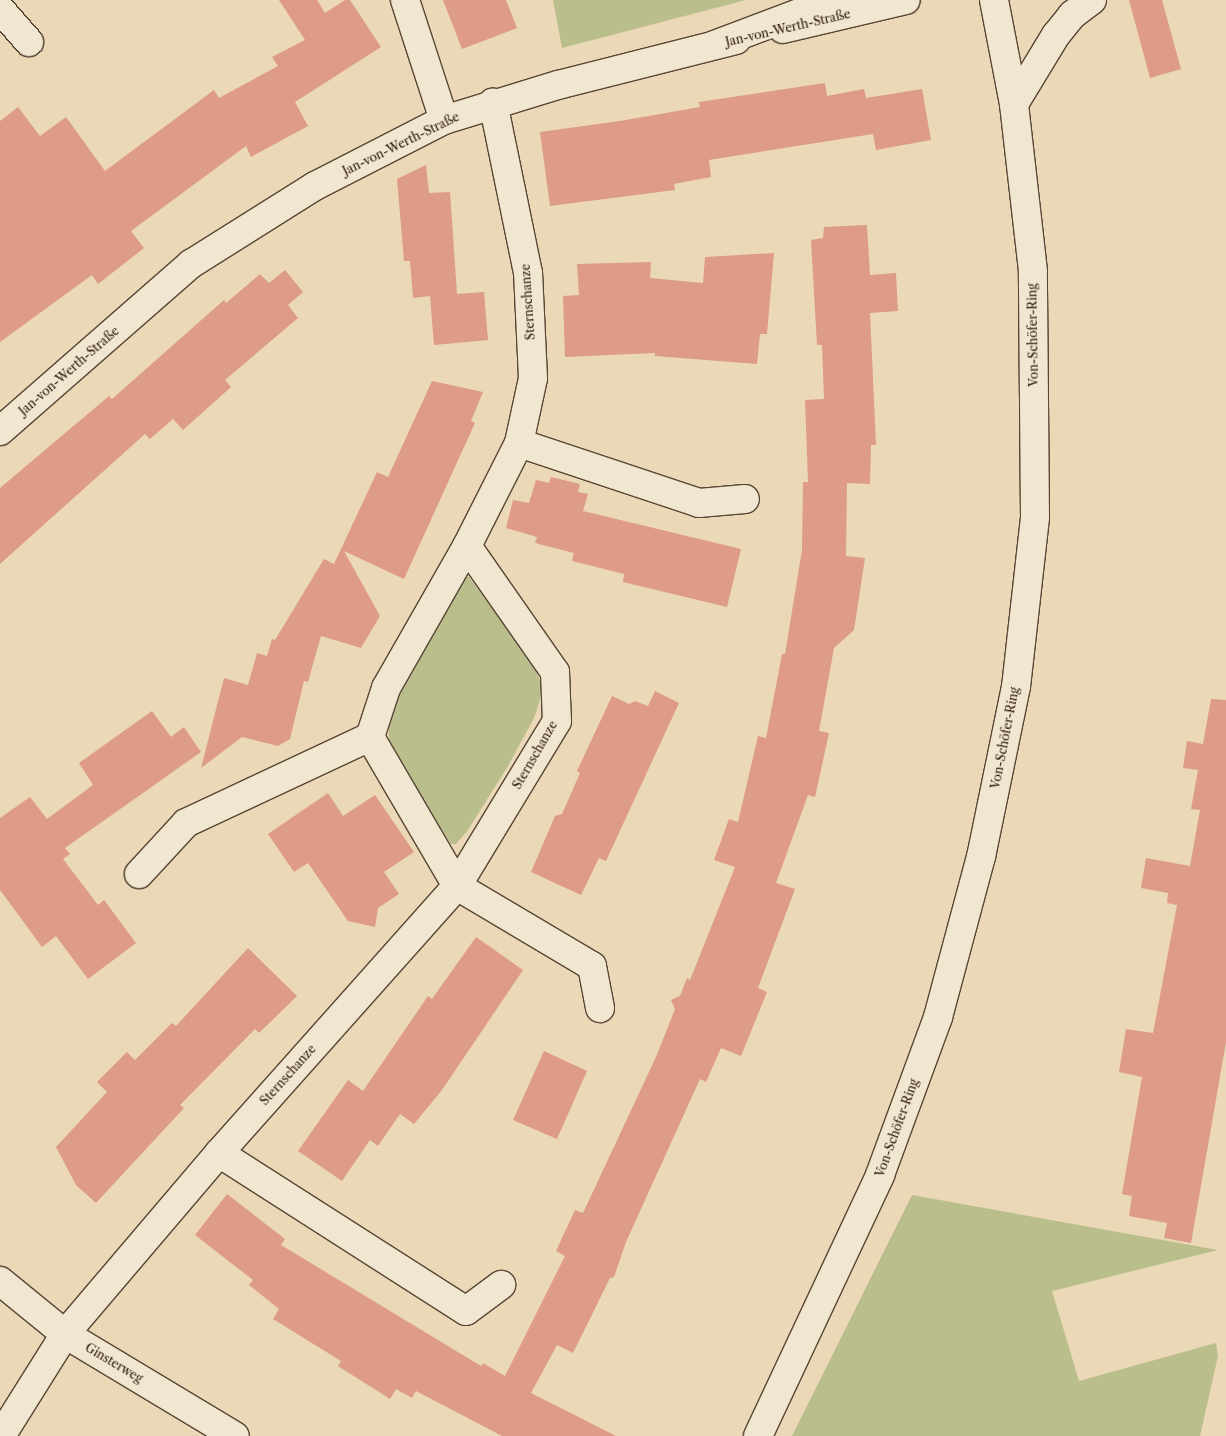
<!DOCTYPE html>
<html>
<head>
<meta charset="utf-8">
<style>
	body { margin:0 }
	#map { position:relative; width:1226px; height:1436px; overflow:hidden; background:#ead8b6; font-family:"Libre Caslon Text",serif }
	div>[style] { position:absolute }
	.green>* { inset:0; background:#babe8c }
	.building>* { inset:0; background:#de9b87 }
	.roads { filter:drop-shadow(1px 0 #584536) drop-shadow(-1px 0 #584536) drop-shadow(0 1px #584536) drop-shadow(0 -1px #584536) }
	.street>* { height:28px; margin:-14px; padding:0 14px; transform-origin:14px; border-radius:14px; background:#f1e6d0 }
	.secondary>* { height:28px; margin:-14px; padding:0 14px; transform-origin:14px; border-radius:14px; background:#f1e6d0 }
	span { translate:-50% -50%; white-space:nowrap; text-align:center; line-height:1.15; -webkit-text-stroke:4.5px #f1e6d0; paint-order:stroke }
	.street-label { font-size:12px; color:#28140c }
</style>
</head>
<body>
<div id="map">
	<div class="green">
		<i style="clip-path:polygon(553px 0,746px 0,562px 48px)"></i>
		<i style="clip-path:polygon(464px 577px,469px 577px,532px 661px,540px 681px,541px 697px,534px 718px,508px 766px,468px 830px,456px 844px,451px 844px,396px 759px,389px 742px,388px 714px,396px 691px)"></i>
		<i style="clip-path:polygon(912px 1195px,1218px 1250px,1052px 1291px,1079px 1381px,1216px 1343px,1218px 1356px,1200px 1436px,792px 1436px)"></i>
	</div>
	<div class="building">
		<i style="clip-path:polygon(279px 0,317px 0,325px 13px,345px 0,350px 0,381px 47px,295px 102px,308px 126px,251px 157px,246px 146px,131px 231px,144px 248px,98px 284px,92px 275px,0 342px,0 121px,18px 107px,40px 136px,66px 117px,105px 171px,214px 90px,219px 98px,278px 66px,272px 57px,305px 40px)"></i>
		<i style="clip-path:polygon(443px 0,506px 0,517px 28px,462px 49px)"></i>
		<i style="clip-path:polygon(1129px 0,1162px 0,1181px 69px,1150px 78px)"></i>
		<i style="clip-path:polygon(825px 83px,827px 96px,864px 89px,866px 98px,922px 89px,931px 140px,876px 150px,873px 134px,709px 160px,711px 177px,674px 184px,675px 190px,550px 206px,540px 132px,620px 121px,700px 107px,699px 102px)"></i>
		<i style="clip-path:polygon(426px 165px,429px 193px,450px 192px,457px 294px,484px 292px,488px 340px,434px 345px,430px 296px,413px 298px,410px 261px,404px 261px,397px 179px)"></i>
		<i style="clip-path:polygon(867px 225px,870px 275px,896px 273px,898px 311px,870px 313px,876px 445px,871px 445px,870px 484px,847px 483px,846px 556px,865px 558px,854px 630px,834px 648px,819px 731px,829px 733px,815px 797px,808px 795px,776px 883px,795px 889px,758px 988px,767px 992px,741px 1056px,721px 1048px,706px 1082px,700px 1079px,626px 1242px,614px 1277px,610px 1278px,573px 1353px,557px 1345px,531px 1393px,616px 1436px,502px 1436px,416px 1391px,412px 1398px,396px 1389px,390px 1399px,338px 1366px,341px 1361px,273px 1319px,279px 1309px,249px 1285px,253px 1280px,195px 1235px,227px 1194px,285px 1239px,281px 1245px,481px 1366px,483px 1363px,505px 1376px,565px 1256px,556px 1251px,575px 1210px,583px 1213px,656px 1057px,675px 1009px,671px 1000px,680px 996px,687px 978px,690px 980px,735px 867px,714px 860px,729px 819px,738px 822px,758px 736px,766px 738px,782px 654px,785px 654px,802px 550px,803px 482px,808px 482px,805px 400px,824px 399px,822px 345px,817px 345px,811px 240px,823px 238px,824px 227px)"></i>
		<i style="clip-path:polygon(774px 253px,767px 334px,760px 334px,757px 364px,655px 356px,655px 353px,565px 357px,563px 296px,579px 295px,577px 264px,651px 262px,650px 278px,703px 283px,705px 257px)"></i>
		<i style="clip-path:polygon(285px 270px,303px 292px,288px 305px,298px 318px,225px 380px,231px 387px,183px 430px,173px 419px,150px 439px,145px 434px,0 564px,0 488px,109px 396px,112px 399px,224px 300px,226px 303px,260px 274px,269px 283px)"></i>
		<i style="clip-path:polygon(432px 381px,483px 392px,471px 421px,475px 423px,404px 579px,344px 551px,380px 616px,361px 648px,321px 636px,308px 682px,304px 681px,290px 739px,278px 746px,242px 737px,201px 768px,224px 678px,248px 685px,257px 653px,267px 656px,272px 639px,275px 640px,324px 559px,334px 564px,377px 472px,388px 477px)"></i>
		<i style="clip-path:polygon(551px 477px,580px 484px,578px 492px,588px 494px,583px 511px,741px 549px,727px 607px,623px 582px,624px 574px,572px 561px,574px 553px,535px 543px,537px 537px,506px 528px,513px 500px,529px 503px,536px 480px,549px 483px)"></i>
		<i style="clip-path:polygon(655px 691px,679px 703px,606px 861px,599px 858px,581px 895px,531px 872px,555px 816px,562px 814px,580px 773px,577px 771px,612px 696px,629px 704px,635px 701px,648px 706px)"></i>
		<i style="clip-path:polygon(1211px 699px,1226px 700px,1226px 1042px,1191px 1243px,1164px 1238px,1167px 1223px,1129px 1216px,1132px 1196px,1122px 1194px,1142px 1077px,1119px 1072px,1126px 1029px,1153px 1033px,1177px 905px,1167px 903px,1168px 893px,1141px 888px,1146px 858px,1190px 866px,1200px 810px,1191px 809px,1198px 770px,1183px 768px,1187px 741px,1203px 744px)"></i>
		<i style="clip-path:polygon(152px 711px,171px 737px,184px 727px,201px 752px,65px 848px,70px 854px,63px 859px,98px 905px,104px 900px,136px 943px,88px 979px,56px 936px,42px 947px,0 890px,0 818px,30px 797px,47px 819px,93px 785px,79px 763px)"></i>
		<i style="clip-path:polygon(328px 793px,343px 816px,375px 795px,414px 852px,384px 872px,399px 894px,378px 908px,375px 927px,348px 921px,308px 863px,294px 872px,268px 834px)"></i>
		<i style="clip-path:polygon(476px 937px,523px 970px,442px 1090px,414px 1124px,400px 1114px,378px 1146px,370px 1140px,342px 1181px,298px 1151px,348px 1080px,363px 1091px,365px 1088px,428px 996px,432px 999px)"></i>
		<i style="clip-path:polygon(248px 948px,297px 996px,259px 1033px,255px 1029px,180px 1105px,184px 1108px,96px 1203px,76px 1185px,56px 1147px,107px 1092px,97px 1082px,127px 1052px,135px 1060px,172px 1023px,176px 1026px)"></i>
		<i style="clip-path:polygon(544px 1051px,587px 1071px,557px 1139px,513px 1120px)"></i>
	</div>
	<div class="roads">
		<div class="street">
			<i style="left:405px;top:0;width:126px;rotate:72deg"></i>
			<i style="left:0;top:9px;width:44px;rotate:48.7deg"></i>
			<i style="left:783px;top:29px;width:126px;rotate:-13.3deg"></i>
			<i style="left:0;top:431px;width:254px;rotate:-41.2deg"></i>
			<i style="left:191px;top:264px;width:146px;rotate:-32.2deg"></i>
			<i style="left:315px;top:186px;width:145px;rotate:-27.1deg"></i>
			<i style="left:444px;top:120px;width:119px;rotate:-17.1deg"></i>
			<i style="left:558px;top:85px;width:184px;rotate:-14.2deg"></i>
			<i style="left:519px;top:443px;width:190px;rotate:18.4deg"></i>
			<i style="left:699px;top:503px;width:46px;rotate:-5deg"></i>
			<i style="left:467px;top:546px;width:154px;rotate:55.1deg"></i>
			<i style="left:555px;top:672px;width:49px;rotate:87.7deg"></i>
			<i style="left:557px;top:721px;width:193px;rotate:121.2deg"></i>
			<i style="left:457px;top:886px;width:157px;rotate:30.7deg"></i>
			<i style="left:592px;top:966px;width:43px;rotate:79.2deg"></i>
			<i style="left:139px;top:874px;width:69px;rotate:-47.3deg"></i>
			<i style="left:186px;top:823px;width:203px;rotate:-25.1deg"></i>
			<i style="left:219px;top:1153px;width:293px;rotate:32.6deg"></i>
			<i style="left:466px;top:1311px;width:44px;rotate:-36.6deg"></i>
			<i style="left:0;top:1281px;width:84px;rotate:39.2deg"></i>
			<i style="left:65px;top:1334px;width:198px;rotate:31deg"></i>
			<i style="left:1px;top:1436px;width:120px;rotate:-57.9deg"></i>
			<i style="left:65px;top:1334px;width:238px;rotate:-49.6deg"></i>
			<i style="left:219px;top:1153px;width:358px;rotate:-48.3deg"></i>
			<i style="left:457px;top:886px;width:173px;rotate:-120.3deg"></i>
			<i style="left:370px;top:737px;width:52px;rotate:-71.9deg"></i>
			<i style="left:386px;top:688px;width:163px;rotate:-60.3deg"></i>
			<i style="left:467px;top:546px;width:115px;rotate:-63.2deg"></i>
			<i style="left:519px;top:443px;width:66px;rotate:-77.8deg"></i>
			<i style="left:533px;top:378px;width:105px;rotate:-92.7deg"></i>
			<i style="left:528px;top:273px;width:174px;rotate:-101.6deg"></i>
		</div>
		<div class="secondary">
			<i style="left:714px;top:45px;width:128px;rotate:-20.6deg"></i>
			<i style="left:1014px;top:104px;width:81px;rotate:-58.7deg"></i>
			<i style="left:1056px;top:35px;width:26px;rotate:-51deg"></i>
			<i style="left:1072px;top:15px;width:25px;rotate:-37deg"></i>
			<i style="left:758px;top:1436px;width:288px;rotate:-64.9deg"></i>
			<i style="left:880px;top:1175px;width:168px;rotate:-69.8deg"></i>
			<i style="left:938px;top:1017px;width:166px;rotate:-75deg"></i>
			<i style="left:981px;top:857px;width:174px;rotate:-78.4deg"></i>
			<i style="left:1016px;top:687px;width:171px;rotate:-83.6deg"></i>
			<i style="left:1035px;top:517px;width:246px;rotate:-90.5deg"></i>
			<i style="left:1033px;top:271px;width:168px;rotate:-96.5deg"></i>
			<i style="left:1014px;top:104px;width:106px;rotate:-100.9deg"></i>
		</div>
	</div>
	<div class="street-label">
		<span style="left:788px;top:28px;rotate:-13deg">Jan-von-Werth-Straße</span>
		<span style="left:401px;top:144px;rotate:-26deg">Jan-von-Werth-Straße</span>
		<span style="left:528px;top:302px;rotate:-94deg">Sternschanze</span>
		<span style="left:1033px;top:335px;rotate:-91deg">Von-Schöfer-Ring</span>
		<span style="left:69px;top:371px;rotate:-41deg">Jan-von-Werth-Straße</span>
		<span style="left:1005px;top:738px;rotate:-79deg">Von-Schöfer-Ring</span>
		<span style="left:535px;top:755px;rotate:-60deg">Sternschanze</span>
		<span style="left:288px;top:1075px;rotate:-48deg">Sternschanze</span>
		<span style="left:897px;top:1128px;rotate:-70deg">Von-Schöfer-Ring</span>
		<span style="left:114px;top:1363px;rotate:31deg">Ginsterweg</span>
	</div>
</div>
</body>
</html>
